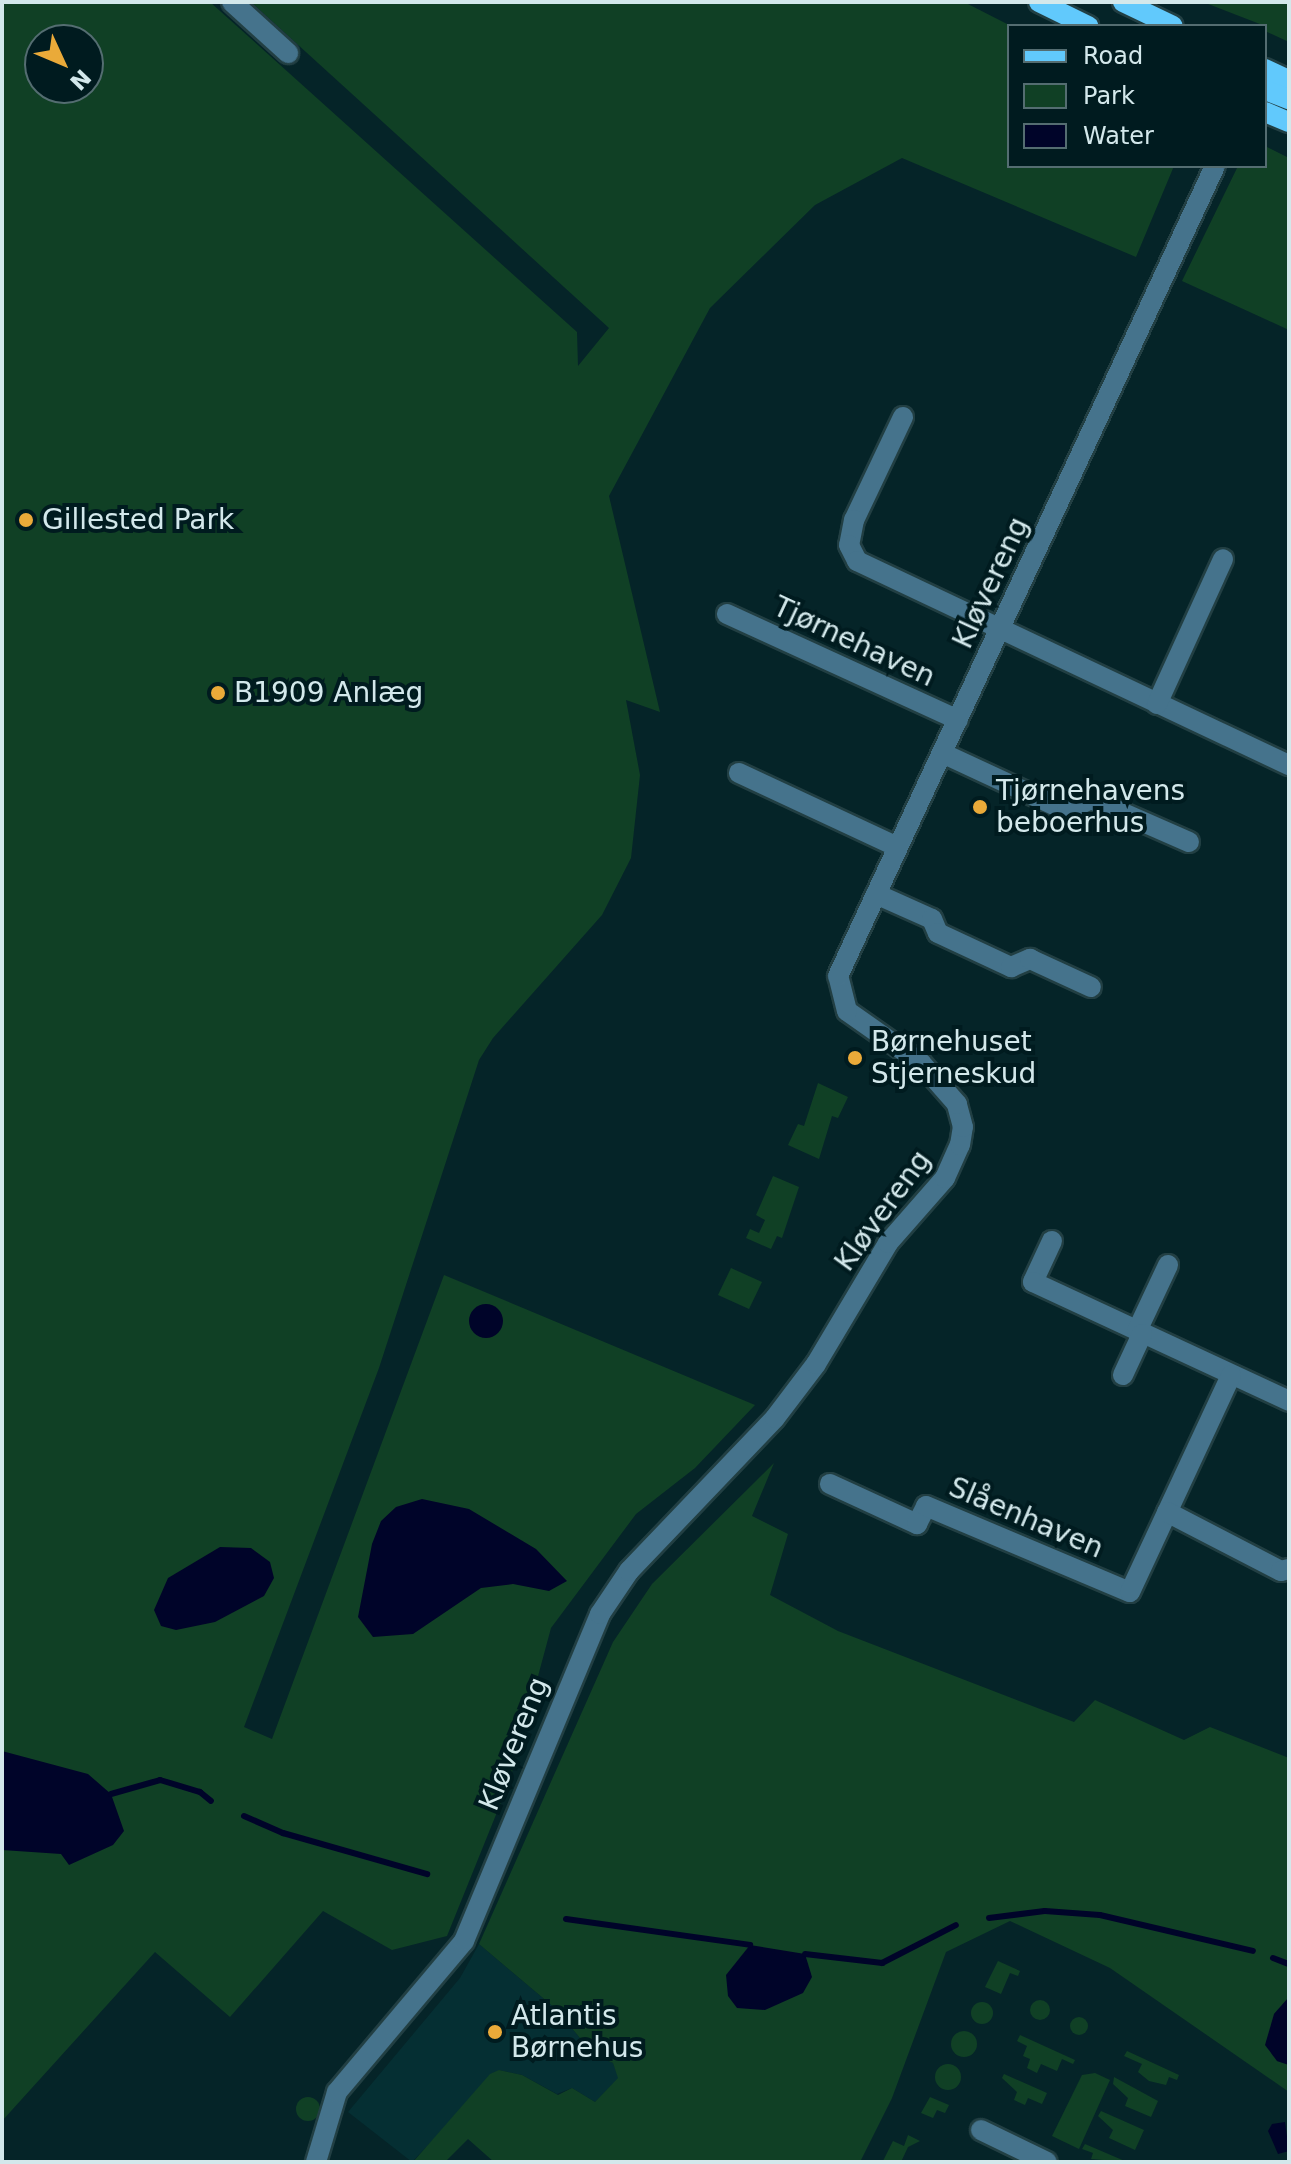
<!DOCTYPE html>
<html>
<head>
<meta charset="utf-8">
<style>
	body { margin:0 }
	#map { position:relative; width:1291px; height:2164px; overflow:hidden; background:#052428; font-family:"DejaVu Sans",sans-serif }
	div>[style] { position:absolute }
	.built>* { inset:0; background:#052f33 }
	.green>* { inset:0; background:#104025 }
	.round { border-radius:50% }
	.water>* { inset:0; background:#000429 }
	.stream>* { height:6px; margin:-3px; padding:0 3px; transform-origin:3px; border-radius:3px; background:#000429 }
	.roads { filter:drop-shadow(2px 0 #223f43) drop-shadow(-2px 0 #223f43) drop-shadow(0 2px #223f43) drop-shadow(0 -2px #223f43) }
	.minor>* { height:20px; margin:-10px; padding:0 10px; transform-origin:10px; border-radius:10px; background:#45738c }
	.major>* { height:20px; margin:-10px; padding:0 10px; transform-origin:10px; border-radius:10px; background:#61c9fc }
	.dots>* { width:22px; height:22px; translate:-50% -50%; box-sizing:border-box; border:4px solid #001b1f; border-radius:50% }
	span { translate:-50% -50%; white-space:nowrap; text-align:center; line-height:1.15; -webkit-text-stroke:8px #001b1f; paint-order:stroke }
	.poi-label { font-size:28px; color:#d3e8eb }
	.left { translate:0 -50%; text-align:left }
	.street-label { font-size:28px; color:#d3e8eb }
	.frame { position:absolute; inset:0; border:4px solid #d3e8eb; pointer-events:none }
	.legend { position:absolute; left:1007px; top:24px; width:260px; height:144px; box-sizing:border-box; background:#001b1f; border:2px solid #546d71; margin:0; padding:10px 14px; list-style:none; font-size:24px; color:#d3e8eb }
	.legend li { display:flex; align-items:center; gap:16px; height:40px }
	.legend b { width:40px; border:2px solid #546d71 }
	.north { position:absolute; left:24px; top:24px; width:80px; height:80px; box-sizing:border-box; background:#001b1f; border:2px solid #546d71; border-radius:50%; rotate:134deg; font-size:22px; font-weight:700; line-height:32px; text-align:center; color:#d3e8eb }
	.north::after { content:''; display:block; margin:auto; width:28px; height:36px; background:#eaaa39; clip-path:polygon(50% 0,100% 100%,50% 72%,0 100%) }
</style>
</head>
<body>
<div id="map">
	<div class="built">
		<i style="clip-path:polygon(479px 1944px,556px 2009px,594px 2055px,613px 2063px,619px 2078px,595px 2102px,572px 2088px,557px 2094px,522px 2075px,499px 2070px,412px 2162px,348px 2112px,460px 1978px)"></i>
	</div>
	<div class="green">
		<i style="clip-path:polygon(evenodd,2px 2px,210px 2px,577px 332px,578px 366px,609px 328px,251px 2px,964px 2px,1011px 26px,1009px 166px,1174px 166px,1136px 257px,902px 158px,815px 205px,710px 308px,609px 496px,660px 712px,626px 700px,640px 775px,631px 858px,602px 915px,493px 1038px,479px 1060px,379px 1368px,244px 1727px,272px 1739px,444px 1275px,755px 1405px,695px 1468px,636px 1514px,551px 1628px,510px 1780px,447px 1936px,392px 1950px,323px 1911px,230px 2017px,155px 1952px,2px 2121px,2px 2px,40px 40px,88px 40px,88px 88px,40px 88px,40px 40px)"></i>
		<i style="clip-path:polygon(1203px 2px,1289px 2px,1289px 42px,1265px 31px,1265px 26px)"></i>
		<i style="clip-path:polygon(1265px 146px,1289px 158px,1289px 330px,1182px 281px,1238px 166px,1265px 166px)"></i>
		<i style="clip-path:polygon(818px 1083px,848px 1097px,838px 1118px,832px 1116px,819px 1159px,788px 1145px,798px 1124px,804px 1126px)"></i>
		<i style="clip-path:polygon(773px 1176px,799px 1187px,782px 1238px,777px 1236px,771px 1249px,746px 1238px,750px 1229px,759px 1233px,765px 1220px,756px 1215px)"></i>
		<i style="clip-path:polygon(731px 1268px,762px 1282px,749px 1309px,718px 1295px)"></i>
		<i style="clip-path:polygon(774px 1463px,752px 1516px,788px 1534px,770px 1595px,838px 1631px,1074px 1722px,1095px 1700px,1184px 1740px,1210px 1727px,1289px 1758px,1289px 1997px,1274px 2014px,1277px 2061px,1289px 2065px,1289px 2092px,1110px 1968px,1010px 1921px,946px 1952px,892px 2098px,860px 2162px,494px 2162px,468px 2139px,445px 2162px,413px 2162px,490px 2074px,499px 2070px,522px 2075px,558px 2095px,572px 2088px,595px 2102px,618px 2078px,613px 2063px,594px 2055px,556px 2009px,479px 1944px,613px 1642px,652px 1584px)"></i>
		<i style="clip-path:polygon(998px 1961px,1020px 1971px,1018px 1976px,1010px 1973px,1001px 1994px,985px 1987px)"></i>
		<i class="round" style="left:1030px;top:2000px;width:20px;height:20px"></i>
		<i class="round" style="left:971px;top:2002px;width:22px;height:22px"></i>
		<i class="round" style="left:1070px;top:2017px;width:18px;height:18px"></i>
		<i class="round" style="left:951px;top:2031px;width:26px;height:26px"></i>
		<i style="clip-path:polygon(1020px 2035px,1075px 2060px,1073px 2064px,1062px 2059px,1057px 2071px,1041px 2064px,1037px 2073px,1027px 2068px,1030px 2059px,1023px 2056px,1027px 2046px,1017px 2041px)"></i>
		<i style="clip-path:polygon(1127px 2051px,1179px 2075px,1177px 2080px,1169px 2077px,1166px 2085px,1149px 2081px,1138px 2072px,1142px 2064px,1124px 2056px)"></i>
		<i class="round" style="left:935px;top:2064px;width:26px;height:26px"></i>
		<i style="clip-path:polygon(1095px 2073px,1110px 2080px,1079px 2149px,1052px 2136px,1082px 2075px)"></i>
		<i style="clip-path:polygon(1004px 2074px,1047px 2093px,1042px 2104px,1028px 2098px,1025px 2105px,1014px 2100px,1017px 2092px,1002px 2078px)"></i>
		<i style="clip-path:polygon(1114px 2077px,1158px 2101px,1151px 2117px,1125px 2106px,1128px 2098px,1113px 2084px)"></i>
		<i class="round" style="left:296px;top:2097px;width:24px;height:24px"></i>
		<i style="clip-path:polygon(930px 2097px,949px 2105px,945px 2113px,937px 2110px,933px 2118px,921px 2113px)"></i>
		<i style="clip-path:polygon(1101px 2111px,1144px 2130px,1135px 2150px,1109px 2138px,1113px 2130px,1098px 2116px)"></i>
		<i style="clip-path:polygon(908px 2135px,920px 2141px,908px 2147px,901px 2162px,883px 2161px,893px 2141px,904px 2146px)"></i>
		<i style="clip-path:polygon(1085px 2144px,1127px 2162px,1091px 2159px,1093px 2153px,1082px 2149px)"></i>
	</div>
	<div class="water">
		<i class="round" style="left:469px;top:1304px;width:34px;height:34px"></i>
		<i style="clip-path:polygon(422px 1499px,469px 1509px,536px 1549px,567px 1581px,549px 1591px,513px 1584px,481px 1588px,413px 1634px,373px 1637px,358px 1617px,372px 1544px,381px 1521px,396px 1507px)"></i>
		<i style="clip-path:polygon(220px 1547px,251px 1548px,270px 1562px,274px 1578px,264px 1596px,215px 1622px,176px 1630px,161px 1626px,154px 1610px,168px 1578px)"></i>
		<i style="clip-path:polygon(2px 1751px,88px 1774px,111px 1794px,124px 1831px,113px 1845px,69px 1865px,61px 1854px,2px 1850px)"></i>
		<i style="clip-path:polygon(750px 1945px,805px 1954px,812px 1977px,803px 1993px,765px 2010px,737px 2008px,728px 1996px,726px 1975px)"></i>
		<i style="clip-path:polygon(1289px 1997px,1289px 2065px,1277px 2061px,1265px 2045px,1274px 2014px)"></i>
		<i style="clip-path:polygon(1285px 2122px,1289px 2151px,1278px 2154px,1268px 2131px,1272px 2124px)"></i>
	</div>
	<div class="stream">
		<i style="left:111px;top:1794px;width:51px;rotate:-15.9deg"></i>
		<i style="left:160px;top:1780px;width:42px;rotate:16.7deg"></i>
		<i style="left:200px;top:1792px;width:14px;rotate:39deg"></i>
		<i style="left:244px;top:1816px;width:43px;rotate:23.6deg"></i>
		<i style="left:283px;top:1833px;width:150px;rotate:15.9deg"></i>
		<i style="left:989px;top:1918px;width:56px;rotate:-7.1deg"></i>
		<i style="left:1045px;top:1911px;width:55px;rotate:4.2deg"></i>
		<i style="left:1100px;top:1915px;width:157px;rotate:13.2deg"></i>
		<i style="left:566px;top:1919px;width:186px;rotate:8deg"></i>
		<i style="left:805px;top:1954px;width:78px;rotate:6.7deg"></i>
		<i style="left:882px;top:1963px;width:83px;rotate:-27.2deg"></i>
		<i style="left:1273px;top:1958px;width:17px;rotate:21deg"></i>
	</div>
	<div class="roads">
		<div class="minor">
			<i style="left:232px;top:2px;width:76px;rotate:42.3deg"></i>
			<i style="left:903px;top:417px;width:114px;rotate:115.4deg"></i>
			<i style="left:854px;top:520px;width:25px;rotate:101deg"></i>
			<i style="left:849px;top:545px;width:18px;rotate:63deg"></i>
			<i style="left:857px;top:561px;width:478px;rotate:25.3deg"></i>
			<i style="left:727px;top:614px;width:254px;rotate:24.6deg"></i>
			<i style="left:1157px;top:704px;width:159px;rotate:-65.5deg"></i>
			<i style="left:942px;top:753px;width:138px;rotate:24.9deg"></i>
			<i style="left:1067px;top:811px;width:27px;rotate:-27deg"></i>
			<i style="left:1091px;top:799px;width:107px;rotate:23.7deg"></i>
			<i style="left:739px;top:773px;width:175px;rotate:25deg"></i>
			<i style="left:876px;top:894px;width:61px;rotate:24.1deg"></i>
			<i style="left:932px;top:919px;width:15px;rotate:67deg"></i>
			<i style="left:938px;top:933px;width:81px;rotate:25deg"></i>
			<i style="left:1011px;top:967px;width:21px;rotate:-23deg"></i>
			<i style="left:1030px;top:959px;width:67px;rotate:24.7deg"></i>
			<i style="left:1052px;top:1241px;width:45px;rotate:114.9deg"></i>
			<i style="left:1033px;top:1282px;width:282px;rotate:24.9deg"></i>
			<i style="left:1137px;top:1331px;width:73px;rotate:-64.8deg"></i>
			<i style="left:1123px;top:1375px;width:45px;rotate:-65.1deg"></i>
			<i style="left:830px;top:1484px;width:96px;rotate:24.7deg"></i>
			<i style="left:917px;top:1524px;width:20px;rotate:-63deg"></i>
			<i style="left:926px;top:1506px;width:221px;rotate:22.9deg"></i>
			<i style="left:1130px;top:1592px;width:239px;rotate:-65deg"></i>
			<i style="left:1167px;top:1512px;width:128px;rotate:27.4deg"></i>
			<i style="left:1281px;top:1571px;width:8px;rotate:-14deg"></i>
			<i style="left:981px;top:2130px;width:73px;rotate:25.9deg"></i>
			<i style="left:316px;top:2162px;width:73px;rotate:-73.3deg"></i>
			<i style="left:337px;top:2092px;width:197px;rotate:-49.9deg"></i>
			<i style="left:464px;top:1941px;width:354px;rotate:-67.4deg"></i>
			<i style="left:600px;top:1614px;width:52px;rotate:-56deg"></i>
			<i style="left:629px;top:1571px;width:211px;rotate:-46.3deg"></i>
			<i style="left:775px;top:1418px;width:68px;rotate:-52.8deg"></i>
			<i style="left:816px;top:1364px;width:141px;rotate:-59.2deg"></i>
			<i style="left:888px;top:1243px;width:86px;rotate:-48.8deg"></i>
			<i style="left:945px;top:1178px;width:36px;rotate:-66deg"></i>
			<i style="left:960px;top:1145px;width:18px;rotate:-81deg"></i>
			<i style="left:963px;top:1127px;width:24px;rotate:-105deg"></i>
			<i style="left:957px;top:1104px;width:55px;rotate:-131.3deg"></i>
			<i style="left:921px;top:1063px;width:90px;rotate:-144.9deg"></i>
			<i style="left:847px;top:1011px;width:36px;rotate:-104deg"></i>
			<i style="left:838px;top:976px;width:893px;rotate:-65.04deg"></i>
		</div>
		<div class="major">
			<i style="left:1039px;top:2px;width:55px;rotate:26.1deg"></i>
			<i style="left:1123px;top:2px;width:55px;rotate:25.6deg"></i>
			<i style="left:1265px;top:69px;width:26px;rotate:25deg"></i>
			<i style="left:1265px;top:90px;width:26px;rotate:21deg"></i>
			<i style="left:1265px;top:112px;width:26px;rotate:23deg"></i>
		</div>
	</div>
	<div class="dots">
		<i style="left:26px;top:520px;background:#eaaa39"></i>
		<i style="left:218px;top:693px;background:#eaaa39"></i>
		<i style="left:980px;top:807px;background:#eaaa39"></i>
		<i style="left:855px;top:1058px;background:#eaaa39"></i>
		<i style="left:495px;top:2032px;background:#eaaa39"></i>
	</div>
	<div class="poi-label">
		<span class="left" style="left:42px;top:520px">Gillested Park</span>
		<span class="left" style="left:234px;top:693px">B1909 Anlæg</span>
		<span class="left" style="left:996px;top:807px">Tjørnehavens<br>beboerhus</span>
		<span class="left" style="left:871px;top:1058px">Børnehuset<br>Stjerneskud</span>
		<span class="left" style="left:511px;top:2032px">Atlantis<br>Børnehus</span>
	</div>
	<div class="street-label">
		<span style="left:991px;top:583px;rotate:-65deg">Kløvereng</span>
		<span style="left:854px;top:642px;rotate:25deg">Tjørnehaven</span>
		<span style="left:883px;top:1211px;rotate:-54deg">Kløvereng</span>
		<span style="left:1026px;top:1518px;rotate:23deg">Slåenhaven</span>
		<span style="left:514px;top:1744px;rotate:-68deg">Kløvereng</span>
	</div>
	<div class="frame"></div>
	<ul class="legend">
	<li><b style="height:10px;background:#61c9fc"></b>Road</li>
	<li><b style="height:22px;background:#104025"></b>Park</li>
	<li><b style="height:22px;background:#000429"></b>Water</li>
	</ul>
	<div class="north">N</div>
</div>
</body>
</html>
